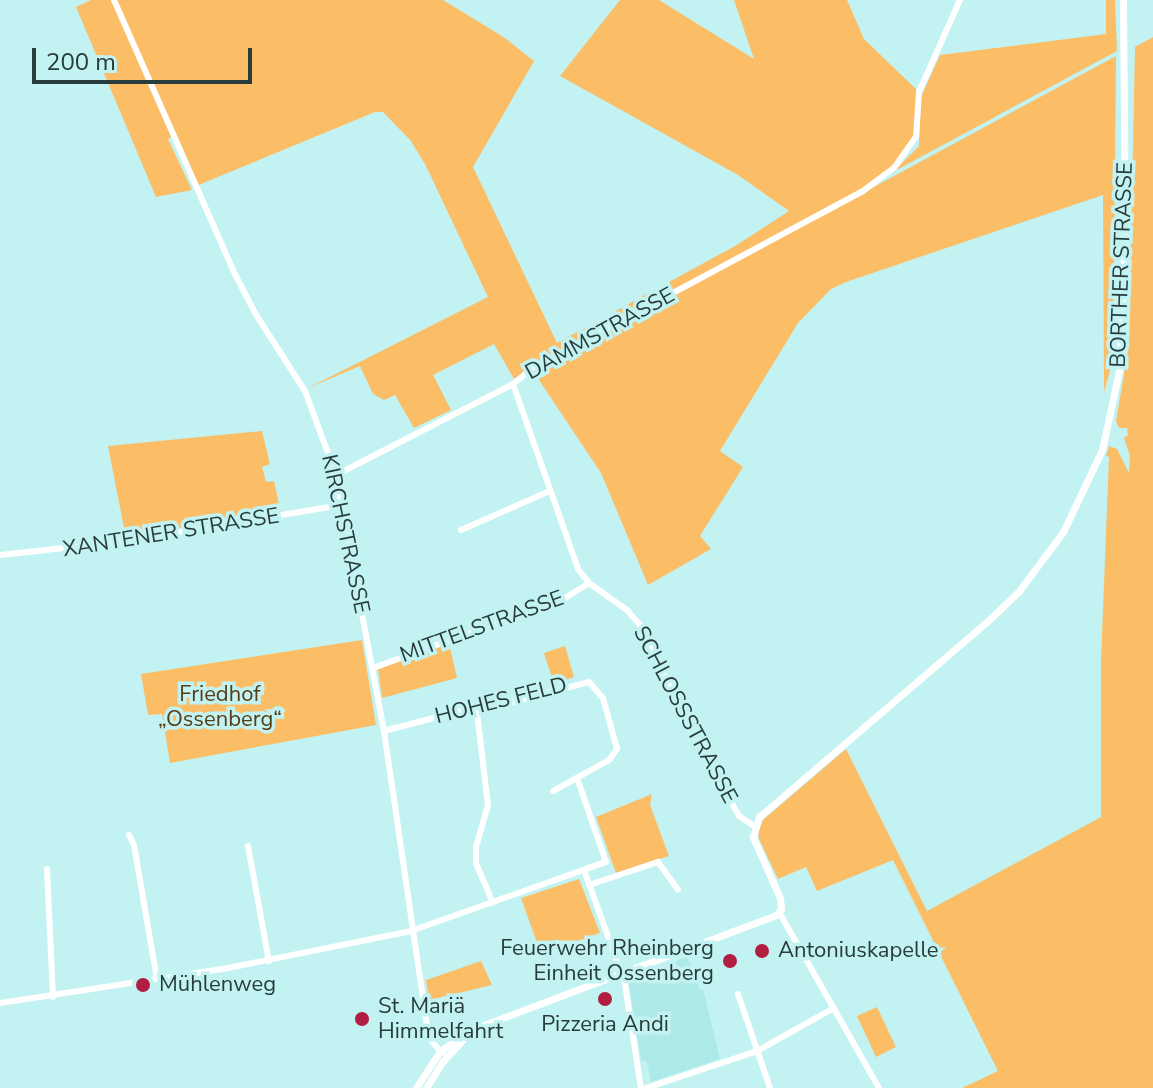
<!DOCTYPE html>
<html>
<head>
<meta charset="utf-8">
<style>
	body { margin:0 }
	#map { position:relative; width:1153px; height:1088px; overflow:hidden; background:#c2f3f2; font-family:"Nunito Sans",sans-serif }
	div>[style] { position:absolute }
	.built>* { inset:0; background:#ade9e7 }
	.green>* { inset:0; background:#fbbe67 }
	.minor>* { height:6px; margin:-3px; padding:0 3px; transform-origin:3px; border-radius:3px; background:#fff }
	.tertiary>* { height:7px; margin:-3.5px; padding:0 3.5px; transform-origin:3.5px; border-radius:3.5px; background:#fff }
	.dots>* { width:22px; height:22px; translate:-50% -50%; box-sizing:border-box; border:4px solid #c2f3f2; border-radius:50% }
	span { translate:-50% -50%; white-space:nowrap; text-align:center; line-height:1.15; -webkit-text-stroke:7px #c2f3f2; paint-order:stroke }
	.street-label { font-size:22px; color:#293c3c }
	.park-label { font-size:22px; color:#573d15 }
	.poi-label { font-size:22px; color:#293c3c }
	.right { translate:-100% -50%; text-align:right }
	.left { translate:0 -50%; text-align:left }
	.scale { position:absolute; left:32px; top:48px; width:220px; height:36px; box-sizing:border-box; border:4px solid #293c3c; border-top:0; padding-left:10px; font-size:24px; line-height:28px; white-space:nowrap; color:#293c3c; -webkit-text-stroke:6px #c2f3f2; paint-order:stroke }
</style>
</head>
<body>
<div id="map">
	<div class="built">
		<i style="clip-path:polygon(687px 956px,700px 990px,703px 989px,720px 1059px,651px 1082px,647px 1062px,641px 1060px,629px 984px)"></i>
	</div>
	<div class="green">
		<i style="clip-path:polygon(91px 0,443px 0,505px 38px,534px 61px,473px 167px,557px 343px,735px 246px,789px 211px,738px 175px,560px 76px,620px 0,659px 0,754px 59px,734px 0,847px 0,864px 39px,919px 92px,916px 137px,894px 168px,863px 191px,514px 379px,494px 344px,433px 375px,451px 410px,414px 428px,395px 395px,384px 400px,373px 394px,360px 366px,308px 388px,488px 297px,426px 166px,411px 141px,383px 112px,375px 112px,196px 186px,173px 136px,168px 139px,192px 190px,156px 197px,76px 7px)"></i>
		<i style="clip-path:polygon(1106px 0,1115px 0,1117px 51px,893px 172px,919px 146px,921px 97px,940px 55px,1106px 34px)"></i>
		<i style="clip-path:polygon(1153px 37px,1153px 1088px,962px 1088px,998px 1071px,893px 860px,817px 891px,806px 867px,778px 879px,759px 839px,758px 829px,764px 819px,846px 749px,927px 911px,1101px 817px,1101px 660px,1109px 457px,1106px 456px,1109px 446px,1117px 449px,1129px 473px,1130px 456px,1124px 438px,1128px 435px,1127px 428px,1119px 428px,1116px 421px,1129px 345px,1135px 47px)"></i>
		<i style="clip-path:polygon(1116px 56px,1114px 289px,1110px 371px,1104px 392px,1103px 195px,846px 282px,831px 289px,798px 323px,720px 451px,743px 467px,700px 536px,711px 549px,648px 585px,601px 473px,533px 371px)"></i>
		<i style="clip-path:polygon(262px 431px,270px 464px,262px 467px,266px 482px,274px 481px,281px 513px,126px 538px,108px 446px)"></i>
		<i style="clip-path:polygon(362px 640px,376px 725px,170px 763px,162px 714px,148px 715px,141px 674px)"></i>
		<i style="clip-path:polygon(449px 643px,457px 678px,382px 698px,378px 669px)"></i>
		<i style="clip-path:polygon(565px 646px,574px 677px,554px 684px,544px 653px)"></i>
		<i style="clip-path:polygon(652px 794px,650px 805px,669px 856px,616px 873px,596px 817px)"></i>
		<i style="clip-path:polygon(579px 879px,600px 933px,541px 954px,521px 898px)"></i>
		<i style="clip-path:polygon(481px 961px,492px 985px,429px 1000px,426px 980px)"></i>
		<i style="clip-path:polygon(877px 1007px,896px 1047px,876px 1057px,857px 1016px)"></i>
	</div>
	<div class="minor">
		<i style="left:114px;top:0;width:302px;rotate:66.2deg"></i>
		<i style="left:236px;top:276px;width:42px;rotate:62.8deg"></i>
		<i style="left:255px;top:313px;width:93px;rotate:57.3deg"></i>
		<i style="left:305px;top:391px;width:90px;rotate:69.7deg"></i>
		<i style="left:336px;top:475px;width:260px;rotate:79.4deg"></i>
		<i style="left:384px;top:731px;width:310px;rotate:81.7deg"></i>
		<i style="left:429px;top:1038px;width:20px;rotate:49deg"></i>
		<i style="left:513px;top:384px;width:196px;rotate:70.6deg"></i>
		<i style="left:578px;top:569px;width:18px;rotate:52deg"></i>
		<i style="left:589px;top:583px;width:47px;rotate:35.4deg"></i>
		<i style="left:627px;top:610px;width:29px;rotate:49deg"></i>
		<i style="left:646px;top:632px;width:95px;rotate:66.4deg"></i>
		<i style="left:684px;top:719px;width:112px;rotate:60.4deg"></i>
		<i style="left:739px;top:816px;width:18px;rotate:34deg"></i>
		<i style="left:336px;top:475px;width:199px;rotate:-27.2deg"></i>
		<i style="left:513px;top:384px;width:26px;rotate:-39deg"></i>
		<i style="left:533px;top:368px;width:374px;rotate:-28.2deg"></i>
		<i style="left:863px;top:191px;width:39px;rotate:-37deg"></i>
		<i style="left:894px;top:168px;width:38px;rotate:-55deg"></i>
		<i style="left:916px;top:137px;width:45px;rotate:-86.2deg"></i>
		<i style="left:919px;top:92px;width:101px;rotate:-66deg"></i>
		<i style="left:461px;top:530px;width:97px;rotate:-23.7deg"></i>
		<i style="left:0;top:555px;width:119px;rotate:-6.3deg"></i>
		<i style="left:118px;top:542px;width:227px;rotate:-9.4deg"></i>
		<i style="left:373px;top:668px;width:201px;rotate:-19.8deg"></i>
		<i style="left:562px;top:600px;width:32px;rotate:-32deg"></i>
		<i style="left:477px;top:712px;width:94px;rotate:83.3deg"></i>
		<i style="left:488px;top:805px;width:44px;rotate:105.9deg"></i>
		<i style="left:476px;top:847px;width:16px;rotate:90deg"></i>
		<i style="left:476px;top:863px;width:43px;rotate:67deg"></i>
		<i style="left:384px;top:731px;width:86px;rotate:-14.8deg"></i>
		<i style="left:467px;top:709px;width:10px;rotate:17deg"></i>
		<i style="left:477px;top:712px;width:116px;rotate:-15deg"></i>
		<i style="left:589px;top:682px;width:21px;rotate:49deg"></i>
		<i style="left:603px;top:698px;width:53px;rotate:74.6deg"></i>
		<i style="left:617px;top:749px;width:14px;rotate:126deg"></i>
		<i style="left:609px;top:760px;width:64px;rotate:151deg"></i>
		<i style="left:129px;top:835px;width:11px;rotate:63deg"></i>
		<i style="left:134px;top:845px;width:136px;rotate:80.3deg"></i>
		<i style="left:248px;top:846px;width:117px;rotate:79.7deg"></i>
		<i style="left:47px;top:869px;width:128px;rotate:87.3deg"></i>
		<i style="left:584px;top:870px;width:121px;rotate:70.2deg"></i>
		<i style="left:625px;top:984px;width:105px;rotate:81.3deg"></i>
		<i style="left:589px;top:885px;width:73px;rotate:-18.4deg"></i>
		<i style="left:658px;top:862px;width:34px;rotate:54deg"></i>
		<i style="left:779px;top:912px;width:202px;rotate:60.4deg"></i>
		<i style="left:738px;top:994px;width:99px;rotate:71.2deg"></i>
		<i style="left:0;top:1003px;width:231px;rotate:-8.7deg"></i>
		<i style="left:228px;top:968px;width:187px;rotate:-11.4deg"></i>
		<i style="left:411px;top:931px;width:207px;rotate:-19.5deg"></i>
		<i style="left:606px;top:862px;width:89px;rotate:-109deg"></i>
		<i style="left:646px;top:1088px;width:117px;rotate:-18.4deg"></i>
		<i style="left:757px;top:1051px;width:88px;rotate:-29.2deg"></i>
	</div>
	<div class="tertiary">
		<i style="left:416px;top:1088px;width:44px;rotate:-57deg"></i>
		<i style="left:440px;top:1051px;width:40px;rotate:-34deg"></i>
		<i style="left:473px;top:1029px;width:324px;rotate:-20.6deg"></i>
		<i style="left:776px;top:915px;width:8px;rotate:-50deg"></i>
		<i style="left:781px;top:909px;width:11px;rotate:-95deg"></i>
		<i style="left:780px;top:898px;width:67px;rotate:-113.9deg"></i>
		<i style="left:753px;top:837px;width:21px;rotate:-73deg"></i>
		<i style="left:759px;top:817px;width:306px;rotate:-40.6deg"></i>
		<i style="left:991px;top:618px;width:39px;rotate:-44deg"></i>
		<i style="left:1019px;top:591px;width:74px;rotate:-53.3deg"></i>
		<i style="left:1063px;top:532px;width:91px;rotate:-64.6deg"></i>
		<i style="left:1102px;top:450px;width:81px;rotate:-77.9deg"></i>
		<i style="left:1119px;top:371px;width:138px;rotate:-87.5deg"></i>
		<i style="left:1125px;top:233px;width:233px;rotate:-90.5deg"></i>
		<i style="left:426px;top:1088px;width:32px;rotate:-58deg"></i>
		<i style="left:443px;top:1061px;width:38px;rotate:-47deg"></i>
	</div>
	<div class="dots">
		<i style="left:762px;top:951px;background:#b11e42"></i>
		<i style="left:730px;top:961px;background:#b11e42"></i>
		<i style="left:143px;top:985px;background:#b11e42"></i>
		<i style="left:605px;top:999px;background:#b11e42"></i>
		<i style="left:362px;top:1019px;background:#b11e42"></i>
	</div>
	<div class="street-label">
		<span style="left:1122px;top:265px;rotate:-88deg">BORTHER STRASSE</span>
		<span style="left:600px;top:334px;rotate:-29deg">DAMMSTRASSE</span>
		<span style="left:171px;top:533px;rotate:-9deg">XANTENER STRASSE</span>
		<span style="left:345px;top:534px;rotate:78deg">KIRCHSTRASSE</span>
		<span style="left:482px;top:627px;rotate:-20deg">MITTELSTRASSE</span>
		<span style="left:501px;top:701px;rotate:-14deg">HOHES FELD</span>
		<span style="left:685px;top:715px;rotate:62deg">SCHLOSSSTRASSE</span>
	</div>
	<div class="park-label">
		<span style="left:220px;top:707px">Friedhof<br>„Ossenberg“</span>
	</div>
	<div class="poi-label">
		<span class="right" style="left:714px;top:961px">Feuerwehr Rheinberg<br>Einheit Ossenberg</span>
		<span class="left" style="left:778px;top:951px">Antoniuskapelle</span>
		<span class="left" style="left:159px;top:985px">Mühlenweg</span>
		<span class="left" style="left:378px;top:1019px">St. Mariä<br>Himmelfahrt</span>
		<span style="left:605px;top:1025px">Pizzeria Andi</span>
	</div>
	<div class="scale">200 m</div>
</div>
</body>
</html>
